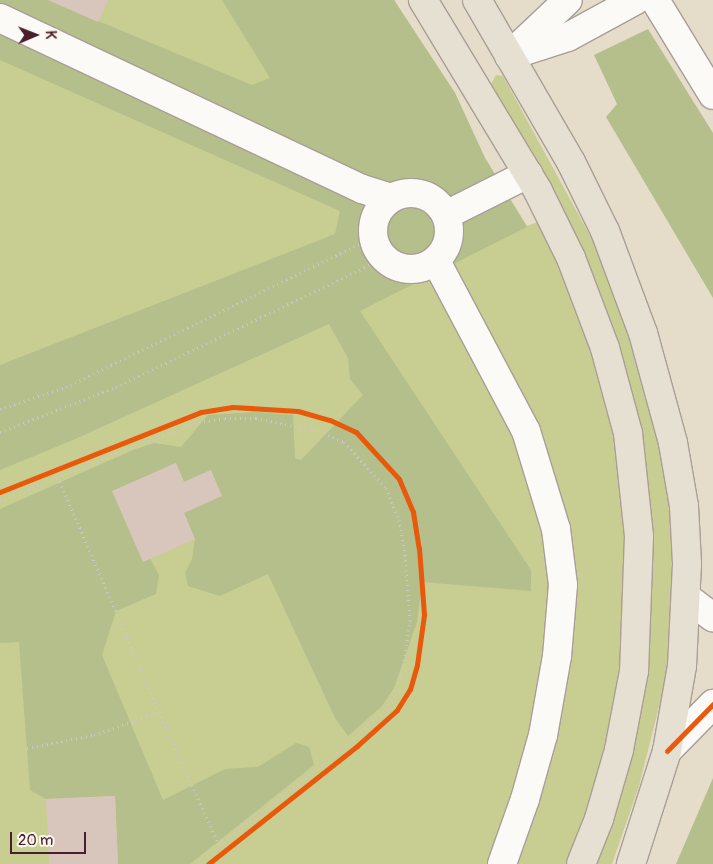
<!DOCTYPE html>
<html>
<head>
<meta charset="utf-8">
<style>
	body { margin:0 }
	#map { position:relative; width:713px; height:864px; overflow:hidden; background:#e5dcca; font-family:Pangolin,sans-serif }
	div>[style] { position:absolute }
	.green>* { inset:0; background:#c8cd92 }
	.forest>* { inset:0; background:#b4bf8c }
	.building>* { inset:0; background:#d8c6bc }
	.path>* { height:3px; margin-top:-1.5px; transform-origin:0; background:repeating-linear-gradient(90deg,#cdc8c5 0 1px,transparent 0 5px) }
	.roads { filter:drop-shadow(1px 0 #a99e96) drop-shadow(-1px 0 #a99e96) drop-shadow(0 1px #a99e96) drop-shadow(0 -1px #a99e96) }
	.minor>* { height:28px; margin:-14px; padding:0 14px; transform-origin:14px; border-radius:14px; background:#fbfaf7 }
	.minor>.ring { margin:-14px; padding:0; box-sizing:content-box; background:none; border:28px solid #fbfaf7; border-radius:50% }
	.major>* { height:28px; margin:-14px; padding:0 14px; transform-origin:14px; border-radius:14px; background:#e6e0d2 }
	.cycleway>* { height:5px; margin:-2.5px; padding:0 2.5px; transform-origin:2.5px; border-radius:2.5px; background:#e8590c }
	span { translate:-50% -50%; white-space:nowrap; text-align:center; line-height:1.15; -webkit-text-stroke:4px #fbf7ec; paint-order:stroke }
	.north { position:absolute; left:10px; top:10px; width:50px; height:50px; -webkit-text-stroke:4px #fbf7ec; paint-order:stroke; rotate:89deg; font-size:14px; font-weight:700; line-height:20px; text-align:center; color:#4a1f2b }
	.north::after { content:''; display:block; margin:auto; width:18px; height:22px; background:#4a1f2b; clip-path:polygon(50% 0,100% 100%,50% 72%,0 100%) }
	.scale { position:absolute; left:10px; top:832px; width:76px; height:22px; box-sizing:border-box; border:2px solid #4a1f2b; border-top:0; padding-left:6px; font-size:15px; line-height:18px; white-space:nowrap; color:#4a1f2b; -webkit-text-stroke:4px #fbf7ec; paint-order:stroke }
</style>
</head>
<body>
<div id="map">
	<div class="green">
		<i style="clip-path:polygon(0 0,394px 0,455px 93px,485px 158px,527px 226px,550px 217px,605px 348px,637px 630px,581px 864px,0 864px)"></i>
		<i style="clip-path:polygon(496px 75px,503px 76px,601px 256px,645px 383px,666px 476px,672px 541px,671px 632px,665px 683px,639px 786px,612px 864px,594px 864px,648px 662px,652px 543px,647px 472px,633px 400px,602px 298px,574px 235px,491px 84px)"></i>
	</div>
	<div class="forest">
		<i style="clip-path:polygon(0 0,48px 0,252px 85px,270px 78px,222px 0,394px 0,455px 93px,485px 158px,527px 227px,360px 311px,531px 570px,531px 591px,422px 582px,417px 622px,394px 688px,382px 706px,348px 736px,335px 718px,268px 574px,220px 596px,188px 586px,185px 573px,192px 559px,195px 539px,184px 513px,211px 470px,184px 482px,176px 463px,113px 491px,159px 575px,156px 594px,116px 611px,102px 655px,163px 800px,225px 769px,258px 767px,296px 743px,309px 747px,314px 765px,190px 864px,118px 864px,115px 796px,46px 799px,30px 790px,19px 642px,0 643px,0 509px,133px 450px,154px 443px,181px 447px,208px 415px,258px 412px,293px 415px,295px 458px,301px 460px,363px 395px,350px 379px,348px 358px,329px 324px,73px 440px,0 470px,0 365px,335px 234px,340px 211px,0 60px)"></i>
		<i style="clip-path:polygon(648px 29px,713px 133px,713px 298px,606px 117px,617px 104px,594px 55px)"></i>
		<i style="clip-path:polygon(713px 778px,713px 864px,676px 864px)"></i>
	</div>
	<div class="building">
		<i style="clip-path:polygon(48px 0,108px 0,98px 22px)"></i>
		<i style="clip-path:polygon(176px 463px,184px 482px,211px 470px,222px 496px,184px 513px,195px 539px,143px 562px,112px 491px)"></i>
		<i style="clip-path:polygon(115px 796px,118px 864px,49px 864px,46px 799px)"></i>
	</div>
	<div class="path">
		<i style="left:0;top:409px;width:70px;rotate:-18.4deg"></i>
		<i style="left:66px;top:387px;width:342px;rotate:-26deg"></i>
		<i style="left:0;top:432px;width:124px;rotate:-21.2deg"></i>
		<i style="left:116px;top:387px;width:297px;rotate:-25.7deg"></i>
		<i style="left:0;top:500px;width:209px;rotate:-21.6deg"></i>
		<i style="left:194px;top:423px;width:31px;rotate:-9deg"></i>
		<i style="left:225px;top:418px;width:31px"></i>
		<i style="left:256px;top:418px;width:64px;rotate:11.7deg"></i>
		<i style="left:319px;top:431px;width:27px;rotate:24deg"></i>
		<i style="left:344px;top:442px;width:62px;rotate:47.6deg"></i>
		<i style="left:386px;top:488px;width:35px;rotate:68deg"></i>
		<i style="left:399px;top:520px;width:36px;rotate:80deg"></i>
		<i style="left:405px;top:555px;width:65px;rotate:85.6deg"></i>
		<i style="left:410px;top:620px;width:49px;rotate:98.3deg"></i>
		<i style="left:403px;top:668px;width:24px;rotate:107deg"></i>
		<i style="left:396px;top:691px;width:23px;rotate:121deg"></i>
		<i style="left:384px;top:711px;width:52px;rotate:138.1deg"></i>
		<i style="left:345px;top:746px;width:190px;rotate:141.6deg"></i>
		<i style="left:159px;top:712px;width:146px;rotate:65.7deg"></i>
		<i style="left:27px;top:748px;width:68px;rotate:-11deg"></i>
		<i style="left:94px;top:735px;width:69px;rotate:-19.5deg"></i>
		<i style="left:159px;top:712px;width:256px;rotate:-113.3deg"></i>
	</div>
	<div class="roads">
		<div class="minor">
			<i style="left:655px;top:0;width:111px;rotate:58.6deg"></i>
			<i style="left:0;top:18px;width:400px;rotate:25.3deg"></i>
			<i style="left:362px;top:189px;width:30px;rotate:17deg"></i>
			<i style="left:514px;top:51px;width:74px;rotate:-43.4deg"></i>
			<i style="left:509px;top:56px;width:62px;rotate:-17.9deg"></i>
			<i style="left:568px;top:37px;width:77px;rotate:-28.6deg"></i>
			<i class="ring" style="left:373px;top:193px;width:48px;height:48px"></i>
			<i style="left:446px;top:215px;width:92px;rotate:-26.6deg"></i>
			<i style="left:436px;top:261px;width:192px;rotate:62.1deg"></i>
			<i style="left:526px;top:431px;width:102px;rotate:73deg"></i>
			<i style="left:556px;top:529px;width:56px;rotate:82.9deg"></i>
			<i style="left:563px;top:585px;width:71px;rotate:94.8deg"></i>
			<i style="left:557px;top:656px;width:80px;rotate:100deg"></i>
			<i style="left:543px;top:735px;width:66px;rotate:105.7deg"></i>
			<i style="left:525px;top:799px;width:69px;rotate:109.5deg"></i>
			<i style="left:686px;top:597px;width:34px;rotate:37deg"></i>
			<i style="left:667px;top:751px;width:66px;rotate:-45.6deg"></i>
		</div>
		<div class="major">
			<i style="left:423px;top:0;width:223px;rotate:58.9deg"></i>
			<i style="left:538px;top:191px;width:75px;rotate:63.8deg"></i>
			<i style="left:571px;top:258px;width:96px;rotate:69.3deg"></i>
			<i style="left:605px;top:348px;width:88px;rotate:74.9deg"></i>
			<i style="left:628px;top:433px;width:104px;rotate:83.9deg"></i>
			<i style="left:639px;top:536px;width:135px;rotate:92.1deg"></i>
			<i style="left:634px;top:671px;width:80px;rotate:100.8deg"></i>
			<i style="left:619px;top:750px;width:72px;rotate:106.2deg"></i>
			<i style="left:599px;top:819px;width:48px;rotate:111.8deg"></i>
			<i style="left:477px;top:0;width:187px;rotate:59.9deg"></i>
			<i style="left:571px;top:162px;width:77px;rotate:63.8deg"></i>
			<i style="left:605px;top:231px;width:109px;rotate:69.6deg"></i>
			<i style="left:643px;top:333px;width:114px;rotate:74.7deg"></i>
			<i style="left:673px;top:443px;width:64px;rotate:80.1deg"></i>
			<i style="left:684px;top:506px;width:58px;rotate:87deg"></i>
			<i style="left:687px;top:564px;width:102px;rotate:92.8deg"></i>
			<i style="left:682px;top:666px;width:86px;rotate:100deg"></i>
			<i style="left:667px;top:751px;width:119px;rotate:107.7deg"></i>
		</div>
	</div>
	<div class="cycleway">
		<i style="left:0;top:492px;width:216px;rotate:-21.7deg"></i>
		<i style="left:201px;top:412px;width:32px;rotate:-9deg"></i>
		<i style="left:233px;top:407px;width:65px;rotate:3.5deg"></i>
		<i style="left:298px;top:411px;width:33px;rotate:16deg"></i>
		<i style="left:330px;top:420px;width:29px;rotate:25deg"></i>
		<i style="left:356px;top:432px;width:64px;rotate:47.5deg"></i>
		<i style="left:399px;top:479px;width:36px;rotate:67deg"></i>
		<i style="left:413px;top:512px;width:36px;rotate:81deg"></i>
		<i style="left:419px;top:548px;width:67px;rotate:85.7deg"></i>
		<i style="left:424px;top:615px;width:50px;rotate:98deg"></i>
		<i style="left:417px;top:665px;width:25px;rotate:106deg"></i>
		<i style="left:410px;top:689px;width:25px;rotate:122deg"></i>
		<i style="left:397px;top:710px;width:54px;rotate:138deg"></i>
		<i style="left:357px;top:746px;width:190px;rotate:141.6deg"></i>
		<i style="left:667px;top:751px;width:66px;rotate:-45.6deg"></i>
	</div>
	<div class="north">K</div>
	<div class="scale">20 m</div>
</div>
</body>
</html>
